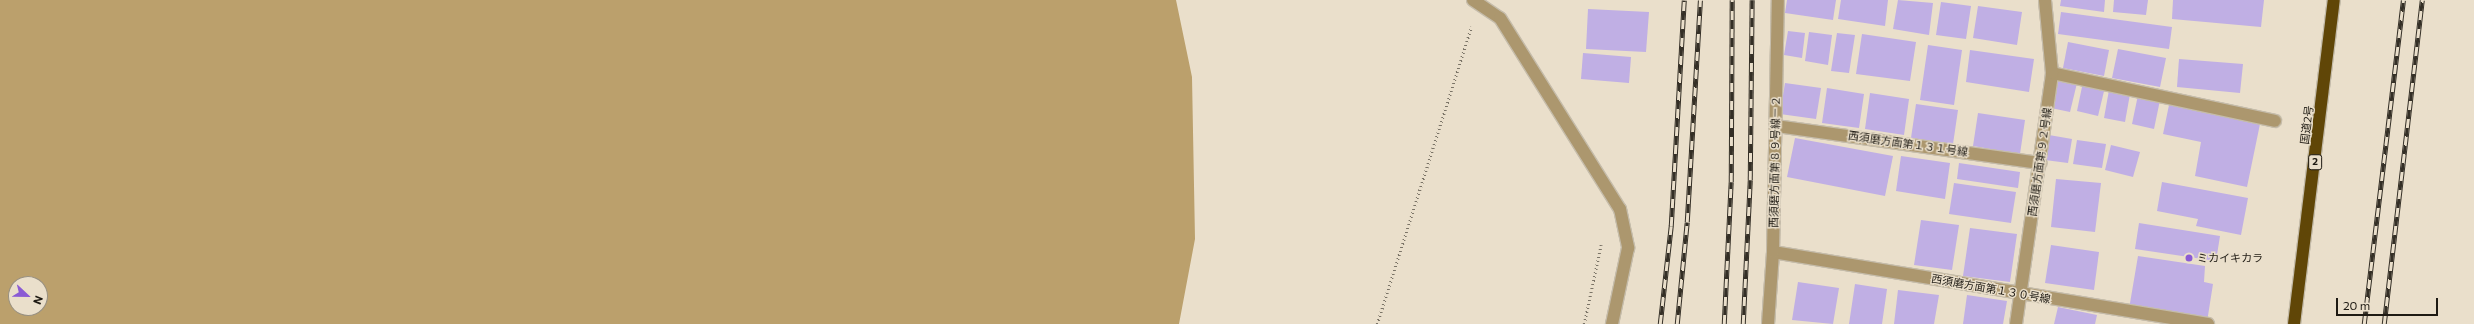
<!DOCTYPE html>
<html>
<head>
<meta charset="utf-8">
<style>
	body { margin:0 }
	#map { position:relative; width:2474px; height:324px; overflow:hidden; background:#eadfcb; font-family:Commissioner,"Noto Sans JP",sans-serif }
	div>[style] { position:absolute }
	.water>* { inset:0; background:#bba06c }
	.building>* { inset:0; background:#c0afe4 }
	.path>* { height:2.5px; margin-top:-1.25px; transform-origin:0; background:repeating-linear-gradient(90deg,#7b7467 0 1px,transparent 0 4px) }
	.roads { filter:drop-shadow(1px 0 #c5bcaa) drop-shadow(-1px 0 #c5bcaa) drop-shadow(0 1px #c5bcaa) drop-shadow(0 -1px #c5bcaa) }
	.lane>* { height:12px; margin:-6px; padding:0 6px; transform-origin:6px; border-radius:6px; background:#ac976e }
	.street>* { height:12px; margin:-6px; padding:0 6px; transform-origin:6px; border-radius:6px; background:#ac976e }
	.highway>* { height:12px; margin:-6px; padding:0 6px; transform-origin:6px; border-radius:6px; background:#604607 }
	.rail>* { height:4.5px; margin-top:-2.25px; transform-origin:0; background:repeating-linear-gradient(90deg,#eadfcb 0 9px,#342f26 0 18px); box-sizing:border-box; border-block:1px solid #342f26 }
	.dots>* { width:11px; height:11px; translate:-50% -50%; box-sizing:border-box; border:2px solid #eadfcb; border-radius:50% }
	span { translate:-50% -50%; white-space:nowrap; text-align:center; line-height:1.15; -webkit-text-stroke:3px #eadfcb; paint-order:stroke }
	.shield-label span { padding:1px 3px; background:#eadfcb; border:1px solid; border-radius:3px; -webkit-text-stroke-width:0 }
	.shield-label { font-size:10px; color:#1e1a13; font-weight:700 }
	.street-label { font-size:11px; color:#1e1a13 }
	.poi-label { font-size:11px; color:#1e1a13 }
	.left { translate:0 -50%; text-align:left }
	.north { position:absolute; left:8px; top:276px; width:40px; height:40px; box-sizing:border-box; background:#eadfcb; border:1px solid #989081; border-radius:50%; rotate:112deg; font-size:11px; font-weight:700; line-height:16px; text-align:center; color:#1e1a13 }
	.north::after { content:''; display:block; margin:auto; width:14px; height:18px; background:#8b5bd4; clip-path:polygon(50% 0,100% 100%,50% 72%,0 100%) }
	.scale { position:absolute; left:2336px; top:298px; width:102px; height:18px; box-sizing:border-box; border:2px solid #1e1a13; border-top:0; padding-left:5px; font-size:12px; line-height:14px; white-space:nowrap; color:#1e1a13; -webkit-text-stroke:3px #eadfcb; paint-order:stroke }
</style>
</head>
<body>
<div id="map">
	<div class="water">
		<i style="clip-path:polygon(evenodd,0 0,1176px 0,1192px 77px,1195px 239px,1179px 324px,0 324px,0 0,16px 284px,40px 284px,40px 308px,16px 308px,16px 284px)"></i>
	</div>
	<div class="building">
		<i style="clip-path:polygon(1787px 0,1836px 0,1833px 20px,1785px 13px)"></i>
		<i style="clip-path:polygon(1841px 0,1888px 0,1885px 26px,1838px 19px)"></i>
		<i style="clip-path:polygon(1898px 0,1933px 3px,1929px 35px,1893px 29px)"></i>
		<i style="clip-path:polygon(2061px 0,2105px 0,2104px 12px,2060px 6px)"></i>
		<i style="clip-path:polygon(2114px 0,2148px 0,2146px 15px,2113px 12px)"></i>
		<i style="clip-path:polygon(2173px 0,2264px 0,2261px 27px,2172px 19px)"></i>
		<i style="clip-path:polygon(1941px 2px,1971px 6px,1966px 39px,1936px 35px)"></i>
		<i style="clip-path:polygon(1978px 6px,2022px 12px,2017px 45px,1973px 38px)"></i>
		<i style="clip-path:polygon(1588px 9px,1649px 12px,1646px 52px,1586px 49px)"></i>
		<i style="clip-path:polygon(2061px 12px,2172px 27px,2169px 49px,2058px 34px)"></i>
		<i style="clip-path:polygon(1788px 31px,1805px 33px,1802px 58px,1784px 55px)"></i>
		<i style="clip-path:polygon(1809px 32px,1832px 35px,1828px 65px,1805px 61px)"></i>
		<i style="clip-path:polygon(1837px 33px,1855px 35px,1849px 73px,1831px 71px)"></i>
		<i style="clip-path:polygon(1862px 34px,1916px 42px,1910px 81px,1856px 74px)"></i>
		<i style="clip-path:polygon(2068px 42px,2109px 50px,2104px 76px,2063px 68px)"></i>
		<i style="clip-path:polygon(1928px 45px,1962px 50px,1954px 105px,1920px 100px)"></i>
		<i style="clip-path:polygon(2118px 49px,2166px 58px,2160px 87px,2112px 78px)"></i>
		<i style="clip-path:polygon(1970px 50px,2034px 59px,2029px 92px,1966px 82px)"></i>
		<i style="clip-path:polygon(1583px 53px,1631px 57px,1629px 83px,1581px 79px)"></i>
		<i style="clip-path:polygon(2179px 59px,2243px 64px,2240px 93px,2177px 87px)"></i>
		<i style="clip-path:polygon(2057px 78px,2077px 83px,2070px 112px,2051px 108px)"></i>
		<i style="clip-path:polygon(2083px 82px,2105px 87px,2098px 116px,2077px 111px)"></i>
		<i style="clip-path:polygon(1785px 83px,1821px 88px,1816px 119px,1780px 114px)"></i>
		<i style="clip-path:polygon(1827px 88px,1864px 94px,1859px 128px,1822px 123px)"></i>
		<i style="clip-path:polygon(2109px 90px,2130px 94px,2125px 122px,2104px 118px)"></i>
		<i style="clip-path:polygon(1870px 93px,1909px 99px,1904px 135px,1865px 129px)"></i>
		<i style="clip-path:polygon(2138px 95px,2160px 100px,2154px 129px,2132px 124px)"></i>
		<i style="clip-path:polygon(1916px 104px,1958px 110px,1953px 144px,1911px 138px)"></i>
		<i style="clip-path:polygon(2169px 105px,2260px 124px,2247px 187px,2195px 176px,2201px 142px,2163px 134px)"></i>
		<i style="clip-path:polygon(1978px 113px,2025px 120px,2020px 154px,1973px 146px)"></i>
		<i style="clip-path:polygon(2049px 135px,2072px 139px,2068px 163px,2045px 160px)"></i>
		<i style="clip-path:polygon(1795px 138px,1893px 156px,1885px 196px,1787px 177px)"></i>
		<i style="clip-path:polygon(2077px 140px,2106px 144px,2102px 168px,2073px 164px)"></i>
		<i style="clip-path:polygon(2111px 145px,2140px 152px,2133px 177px,2105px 170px)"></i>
		<i style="clip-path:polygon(1901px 156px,1950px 163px,1945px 199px,1896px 191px)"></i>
		<i style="clip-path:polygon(1959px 163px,2020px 172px,2018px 188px,1957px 179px)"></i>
		<i style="clip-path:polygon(2056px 179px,2101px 183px,2095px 232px,2051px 227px)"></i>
		<i style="clip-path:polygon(2162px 182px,2248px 198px,2241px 235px,2196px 226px,2198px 219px,2157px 211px)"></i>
		<i style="clip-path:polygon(1954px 183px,2016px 192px,2011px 223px,1949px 214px)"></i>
		<i style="clip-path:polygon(1921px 220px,1959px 225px,1952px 270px,1914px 265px)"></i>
		<i style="clip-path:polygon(2139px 223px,2220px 236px,2216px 261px,2135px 249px)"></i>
		<i style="clip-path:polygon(1970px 228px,2017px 234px,2010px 282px,1963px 276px)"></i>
		<i style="clip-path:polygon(2051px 245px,2099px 252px,2094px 290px,2045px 283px)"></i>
		<i style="clip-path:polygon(2138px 256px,2205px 266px,2204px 282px,2213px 284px,2207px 322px,2129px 309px)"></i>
		<i style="clip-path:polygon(1798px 282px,1839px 288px,1833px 324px,1792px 320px)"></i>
		<i style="clip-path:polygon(1855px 284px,1887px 289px,1882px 324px,1849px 324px)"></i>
		<i style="clip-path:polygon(1898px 290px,1939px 295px,1934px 324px,1894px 324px)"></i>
		<i style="clip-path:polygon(1967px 295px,2007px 301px,2003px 324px,1963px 324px)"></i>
		<i style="clip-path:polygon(2058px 307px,2097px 315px,2095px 324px,2054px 324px)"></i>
	</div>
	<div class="path">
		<i style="left:1377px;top:324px;width:312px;rotate:-72.4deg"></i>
		<i style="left:1584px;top:324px;width:81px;rotate:-77.9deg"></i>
	</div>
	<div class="roads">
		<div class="lane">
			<i style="left:1473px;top:0;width:32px;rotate:34deg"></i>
			<i style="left:1500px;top:18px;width:226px;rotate:57.9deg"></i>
			<i style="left:1620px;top:209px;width:40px;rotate:78deg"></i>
			<i style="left:1628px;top:248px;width:78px;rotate:101.9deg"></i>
			<i style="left:2052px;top:73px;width:228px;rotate:12.1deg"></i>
			<i style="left:1776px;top:126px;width:267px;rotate:8deg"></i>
			<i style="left:1773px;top:252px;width:441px;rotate:9.4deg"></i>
		</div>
		<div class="street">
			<i style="left:1768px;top:324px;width:72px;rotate:-86deg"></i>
			<i style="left:1773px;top:252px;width:252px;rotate:-88.9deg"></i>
			<i style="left:2016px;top:324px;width:254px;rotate:-81.8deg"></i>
			<i style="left:2052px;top:73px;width:73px;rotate:-95.5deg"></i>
		</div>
		<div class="highway">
			<i style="left:2294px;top:324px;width:326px;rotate:-83deg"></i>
		</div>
	</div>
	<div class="rail">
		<i style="left:1660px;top:324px;width:99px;rotate:-83.6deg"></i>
		<i style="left:1671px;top:226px;width:226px;rotate:-86.7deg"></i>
		<i style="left:1677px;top:324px;width:102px;rotate:-84.4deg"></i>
		<i style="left:1687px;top:222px;width:222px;rotate:-86.6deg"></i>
		<i style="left:1724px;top:324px;width:142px;rotate:-87.2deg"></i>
		<i style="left:1731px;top:182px;width:182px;rotate:-89.7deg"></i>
		<i style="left:1743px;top:324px;width:144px;rotate:-87.2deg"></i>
		<i style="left:1750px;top:180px;width:180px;rotate:-89.4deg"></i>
		<i style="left:2364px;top:324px;width:326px;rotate:-83.1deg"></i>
		<i style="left:2384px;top:324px;width:326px;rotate:-83.3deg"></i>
	</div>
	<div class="dots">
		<i style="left:2189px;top:258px;background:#8b5bd4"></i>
	</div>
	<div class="shield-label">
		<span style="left:2315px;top:162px">2</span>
	</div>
	<div class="street-label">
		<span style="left:2307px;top:125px;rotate:-83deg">国道2号</span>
		<span style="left:1908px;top:144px;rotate:8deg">西須磨方面第１３１号線</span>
		<span style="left:1775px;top:162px;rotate:-89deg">西須磨方面第８９号線－２</span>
		<span style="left:2040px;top:162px;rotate:-82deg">西須磨方面第９２号線</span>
		<span style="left:1991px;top:289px;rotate:10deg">西須磨方面第１３０号線</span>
	</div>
	<div class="poi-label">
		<span class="left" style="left:2197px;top:258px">ミカイキカラ</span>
	</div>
	<div class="north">N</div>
	<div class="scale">20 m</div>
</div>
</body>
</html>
